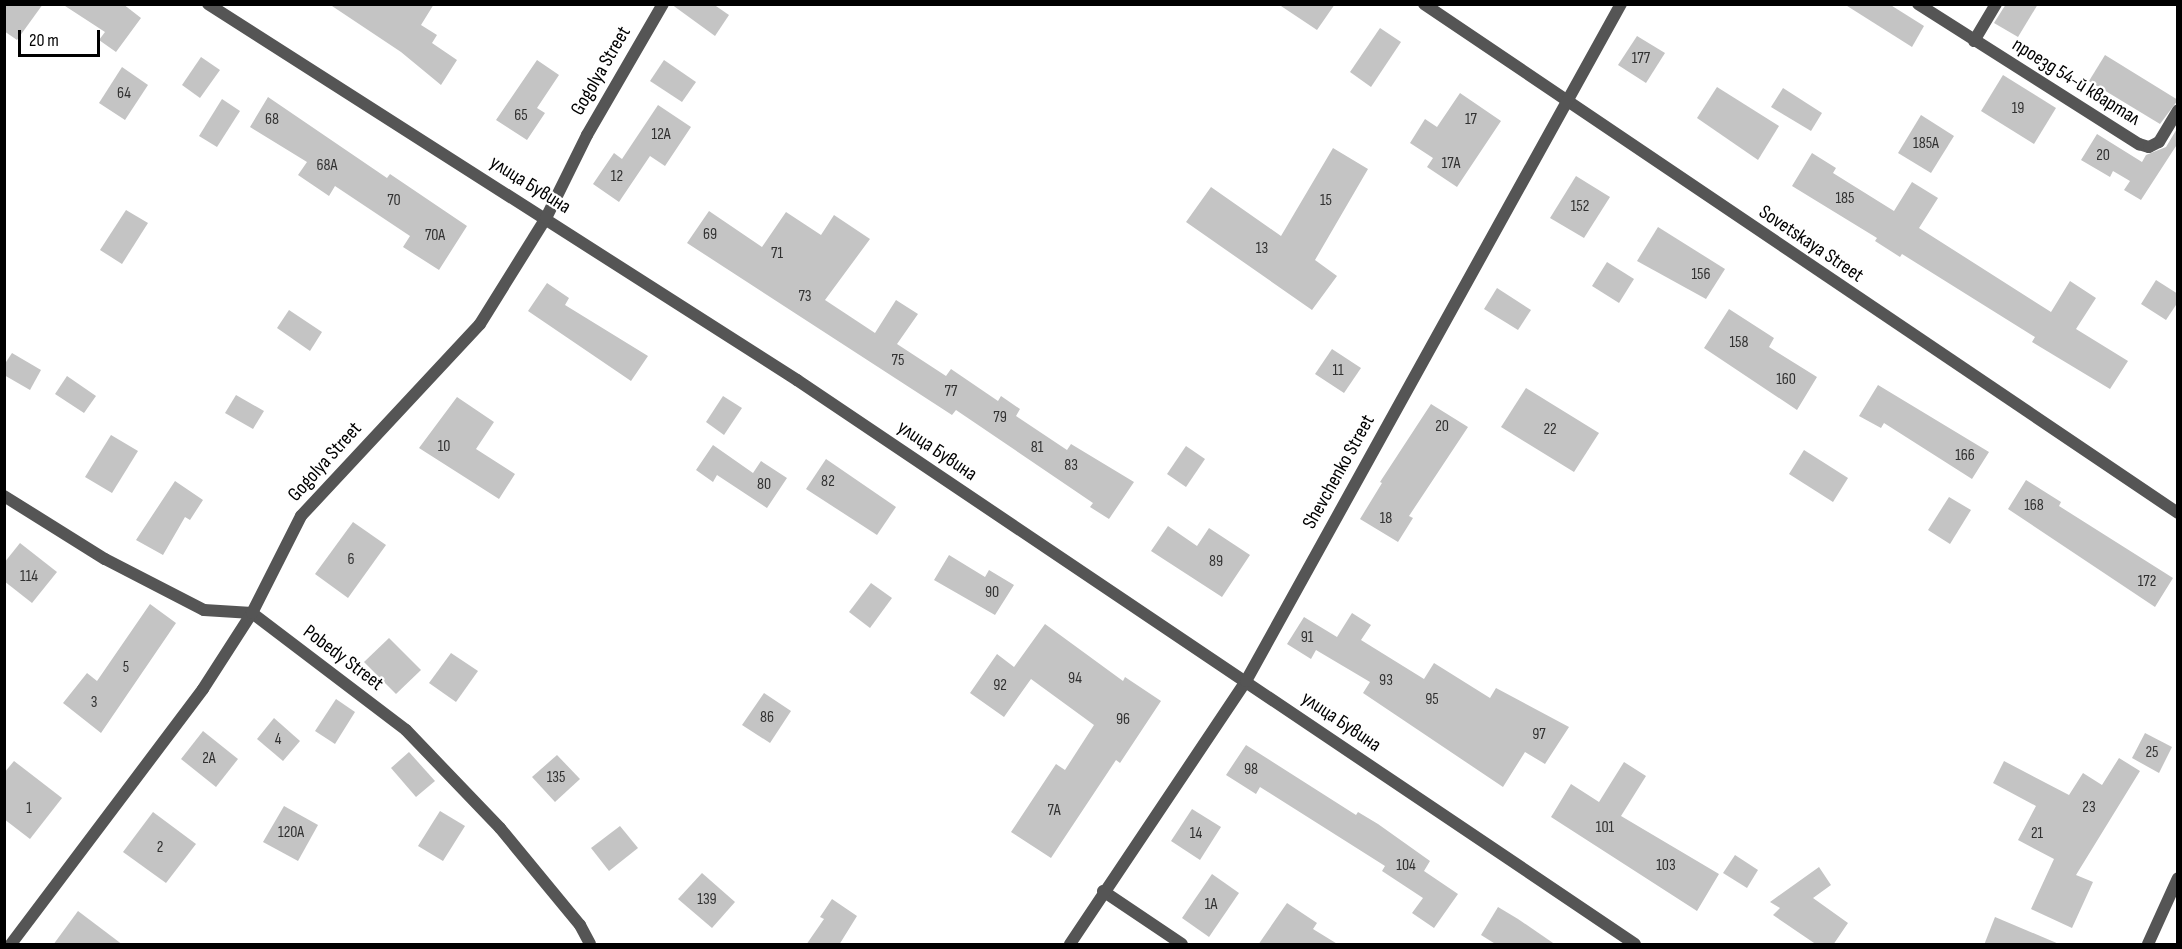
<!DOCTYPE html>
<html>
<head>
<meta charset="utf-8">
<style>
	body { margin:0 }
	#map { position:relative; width:2182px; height:949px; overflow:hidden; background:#fff; font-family:"Sofia Sans Condensed",sans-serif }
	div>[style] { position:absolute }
	.building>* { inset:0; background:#c4c4c4 }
	.street>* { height:12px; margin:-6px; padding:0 6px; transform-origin:6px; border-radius:6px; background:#555 }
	span { translate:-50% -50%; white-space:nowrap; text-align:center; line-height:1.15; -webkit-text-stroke:4.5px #fff; paint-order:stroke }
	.number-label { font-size:16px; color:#313131 }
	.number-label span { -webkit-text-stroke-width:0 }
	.street-label { font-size:20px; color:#000 }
	.frame { position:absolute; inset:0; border:6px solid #000; pointer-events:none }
	.scale { position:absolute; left:18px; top:30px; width:82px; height:27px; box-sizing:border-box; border:3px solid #000; border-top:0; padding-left:8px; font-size:18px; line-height:21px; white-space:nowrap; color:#000; -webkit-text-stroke:4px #fff; paint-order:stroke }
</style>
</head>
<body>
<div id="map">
	<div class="building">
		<i style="clip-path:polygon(4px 4px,43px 4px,17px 40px,4px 31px)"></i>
		<i style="clip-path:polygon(62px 4px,123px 4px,141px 18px,116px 52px,99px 40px,105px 32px)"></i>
		<i style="clip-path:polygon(329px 4px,434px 4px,421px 25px,437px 35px,432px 43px,457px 60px,441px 85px,401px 52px)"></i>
		<i style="clip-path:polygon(671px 4px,713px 4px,729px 15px,715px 36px)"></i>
		<i style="clip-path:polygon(1278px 4px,1335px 4px,1317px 30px)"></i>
		<i style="clip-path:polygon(1844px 4px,1889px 4px,1924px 26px,1912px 47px)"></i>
		<i style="clip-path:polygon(2006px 4px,2038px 4px,2018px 37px,1994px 23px)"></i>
		<i style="clip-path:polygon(1380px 28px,1401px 42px,1371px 87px,1350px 72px)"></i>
		<i style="clip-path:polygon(1637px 36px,1665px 53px,1646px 83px,1618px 65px)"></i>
		<i style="clip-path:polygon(2105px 55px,2178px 100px,2160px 124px,2089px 81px)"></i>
		<i style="clip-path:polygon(201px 57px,220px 70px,200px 98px,182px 85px)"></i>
		<i style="clip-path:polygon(537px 60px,559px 75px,537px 108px,545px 113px,527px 140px,496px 120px)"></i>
		<i style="clip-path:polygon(664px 60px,696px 82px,682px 102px,650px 81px)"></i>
		<i style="clip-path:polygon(122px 67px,148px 85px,125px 120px,99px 103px)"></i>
		<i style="clip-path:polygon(2003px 75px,2056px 108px,2034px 144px,1981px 111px)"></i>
		<i style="clip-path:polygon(1717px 87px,1779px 126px,1758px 160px,1697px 118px)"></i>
		<i style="clip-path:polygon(1783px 88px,1822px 113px,1811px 131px,1771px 107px)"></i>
		<i style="clip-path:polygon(1460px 93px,1501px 121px,1457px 187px,1427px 167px,1433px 158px,1410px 143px,1425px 119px,1437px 127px)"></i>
		<i style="clip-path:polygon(268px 97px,387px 178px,390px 174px,467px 226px,439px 270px,403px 247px,410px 236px,335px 186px,329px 196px,298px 175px,307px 162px,250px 127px)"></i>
		<i style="clip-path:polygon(222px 99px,240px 111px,217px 147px,199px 136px)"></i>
		<i style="clip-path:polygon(658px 105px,691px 127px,665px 166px,650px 156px,619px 202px,593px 184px,614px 153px,622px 159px)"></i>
		<i style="clip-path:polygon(1921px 115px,1954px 136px,1931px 173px,1898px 153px)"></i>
		<i style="clip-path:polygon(2178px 127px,2178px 143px,2141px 200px,2124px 190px,2130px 181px,2113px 171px,2110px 177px,2081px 160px,2097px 134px,2142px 162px,2146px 155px,2166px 147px)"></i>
		<i style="clip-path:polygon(1333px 148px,1368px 169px,1315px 260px,1337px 276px,1312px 310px,1186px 222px,1211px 187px,1281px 236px)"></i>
		<i style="clip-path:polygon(1812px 153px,1836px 168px,1833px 173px,1894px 211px,1912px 182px,1938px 198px,1919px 228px,2051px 312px,2070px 281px,2096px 298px,2076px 329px,2128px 361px,2110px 389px,2032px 342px,2035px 337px,1902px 254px,1900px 257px,1875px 241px,1877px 238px,1792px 186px)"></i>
		<i style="clip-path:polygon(1576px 176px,1610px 197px,1584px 238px,1550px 218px)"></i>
		<i style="clip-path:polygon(126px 210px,148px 223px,122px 264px,100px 250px)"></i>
		<i style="clip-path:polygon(709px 211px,762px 247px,786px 212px,821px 235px,834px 215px,870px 239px,825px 300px,875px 333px,896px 300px,918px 314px,897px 344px,946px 376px,951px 369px,998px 401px,1001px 396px,1020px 409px,1016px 416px,1067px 450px,1071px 444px,1134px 482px,1109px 519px,1090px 507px,1093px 503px,956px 410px,952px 415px,687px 243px)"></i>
		<i style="clip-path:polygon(1658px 227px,1725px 269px,1706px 299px,1637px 261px)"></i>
		<i style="clip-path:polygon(1607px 262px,1634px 279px,1619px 303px,1592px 286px)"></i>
		<i style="clip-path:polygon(2156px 280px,2178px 294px,2178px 302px,2166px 320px,2141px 304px)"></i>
		<i style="clip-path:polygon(547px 283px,569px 298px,565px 305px,648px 356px,631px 381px,528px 311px)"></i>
		<i style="clip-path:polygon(1497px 288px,1531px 310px,1518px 330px,1484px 309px)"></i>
		<i style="clip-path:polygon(1729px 309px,1774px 338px,1769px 347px,1817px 377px,1797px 410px,1704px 348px)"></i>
		<i style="clip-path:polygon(289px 310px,322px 332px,310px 351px,277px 328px)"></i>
		<i style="clip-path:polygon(1332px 349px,1361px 368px,1344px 393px,1315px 374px)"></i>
		<i style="clip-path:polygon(12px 353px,41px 370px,30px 390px,4px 375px,4px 365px)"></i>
		<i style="clip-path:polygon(67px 376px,96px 396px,84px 413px,55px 394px)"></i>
		<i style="clip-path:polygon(1878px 385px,1989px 452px,1972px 479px,1884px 423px,1881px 428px,1859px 416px)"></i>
		<i style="clip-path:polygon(1526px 388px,1599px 433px,1574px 472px,1501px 427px)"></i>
		<i style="clip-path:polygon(236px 395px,264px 411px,253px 429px,225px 413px)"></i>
		<i style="clip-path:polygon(723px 396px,742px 408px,724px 435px,706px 422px)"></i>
		<i style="clip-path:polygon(457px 397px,494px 422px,476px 449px,515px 474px,499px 499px,419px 448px)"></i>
		<i style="clip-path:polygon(1431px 404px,1468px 427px,1409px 516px,1413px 518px,1398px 542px,1360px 519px,1382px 483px,1380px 482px)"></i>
		<i style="clip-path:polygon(111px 435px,138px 451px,112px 493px,85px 477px)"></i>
		<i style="clip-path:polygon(713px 445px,753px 473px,761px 461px,787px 478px,767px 508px,717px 475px,713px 482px,696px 470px)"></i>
		<i style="clip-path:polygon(1186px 446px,1205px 459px,1186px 487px,1167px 474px)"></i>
		<i style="clip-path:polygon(1804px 450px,1848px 478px,1833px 502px,1789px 474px)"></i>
		<i style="clip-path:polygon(826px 459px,896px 507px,877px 535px,806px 489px)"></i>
		<i style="clip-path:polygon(2026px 480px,2061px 502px,2059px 506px,2173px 578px,2155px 607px,2008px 509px)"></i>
		<i style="clip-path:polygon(175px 481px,203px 500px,190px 520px,185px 517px,163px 555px,136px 540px)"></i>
		<i style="clip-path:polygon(1949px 497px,1971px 510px,1950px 544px,1928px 530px)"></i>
		<i style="clip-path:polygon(353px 522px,386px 545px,348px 598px,315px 574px)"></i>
		<i style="clip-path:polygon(1168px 526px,1197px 546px,1209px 528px,1250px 555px,1222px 597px,1151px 551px)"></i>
		<i style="clip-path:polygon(20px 543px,57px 572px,32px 603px,4px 581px,4px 563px)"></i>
		<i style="clip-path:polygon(949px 555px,985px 577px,989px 570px,1014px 585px,995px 615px,934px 580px)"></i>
		<i style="clip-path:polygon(871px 583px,892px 598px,870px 628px,849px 612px)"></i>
		<i style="clip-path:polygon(150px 604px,176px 623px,101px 733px,63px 703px,87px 673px,97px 681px)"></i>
		<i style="clip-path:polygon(1352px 613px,1371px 625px,1361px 640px,1424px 679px,1434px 663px,1490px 698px,1496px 688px,1569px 727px,1545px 764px,1525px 752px,1503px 787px,1363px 693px,1370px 682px,1316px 650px,1311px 659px,1287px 644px,1304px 617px,1337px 637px)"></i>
		<i style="clip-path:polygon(1045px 624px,1123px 681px,1125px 677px,1161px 701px,1120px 763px,1116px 760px,1051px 858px,1011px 832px,1056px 764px,1065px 770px,1094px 725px,1031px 679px,1004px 717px,970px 693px,997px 654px,1014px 667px)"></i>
		<i style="clip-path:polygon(389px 638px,421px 670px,396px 694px,364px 662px)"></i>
		<i style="clip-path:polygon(451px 653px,478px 671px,456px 702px,429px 683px)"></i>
		<i style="clip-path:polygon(764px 693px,791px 711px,770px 743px,742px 725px)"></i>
		<i style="clip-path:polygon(336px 699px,355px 712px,335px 744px,315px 731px)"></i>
		<i style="clip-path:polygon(274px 718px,300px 741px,283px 761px,257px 739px)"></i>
		<i style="clip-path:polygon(203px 731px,238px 759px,216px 787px,181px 759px)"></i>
		<i style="clip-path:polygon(2145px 733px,2172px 747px,2159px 773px,2132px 758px)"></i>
		<i style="clip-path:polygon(1246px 745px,1356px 815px,1358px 812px,1378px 824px,1430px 861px,1424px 871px,1458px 894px,1434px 928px,1412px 913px,1423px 898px,1382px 871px,1385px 866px,1260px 787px,1256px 794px,1226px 775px)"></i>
		<i style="clip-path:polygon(409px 752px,435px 781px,416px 797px,391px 768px)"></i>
		<i style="clip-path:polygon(557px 755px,580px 779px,555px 802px,532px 777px)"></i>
		<i style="clip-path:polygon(2119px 758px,2140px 771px,2076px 875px,2093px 882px,2072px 928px,2031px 909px,2054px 859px,2018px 840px,2036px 806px,1993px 783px,2004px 761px,2069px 795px,2083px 773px,2102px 785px)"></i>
		<i style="clip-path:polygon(14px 761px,62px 798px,30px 839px,4px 819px,4px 773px)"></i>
		<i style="clip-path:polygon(1624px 762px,1646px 776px,1621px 816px,1719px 874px,1697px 911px,1551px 817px,1571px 784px,1599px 802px)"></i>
		<i style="clip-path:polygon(284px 806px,318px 825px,298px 861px,263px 842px)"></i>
		<i style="clip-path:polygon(1192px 809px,1221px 827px,1200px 860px,1171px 841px)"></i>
		<i style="clip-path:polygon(440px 811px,465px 826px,443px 861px,418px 846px)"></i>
		<i style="clip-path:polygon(153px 812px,196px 844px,166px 883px,123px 852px)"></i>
		<i style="clip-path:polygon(620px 826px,638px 848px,609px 871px,591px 848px)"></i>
		<i style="clip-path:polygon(1735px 855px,1758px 870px,1747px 888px,1723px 873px)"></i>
		<i style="clip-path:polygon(1819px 867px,1831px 885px,1813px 898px,1848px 923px,1833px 945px,1817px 945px,1773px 915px,1780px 908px,1770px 902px)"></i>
		<i style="clip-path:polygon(702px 873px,735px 902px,712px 928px,678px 899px)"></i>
		<i style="clip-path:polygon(1212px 874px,1239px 893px,1209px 937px,1182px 918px)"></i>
		<i style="clip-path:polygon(832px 899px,857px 916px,839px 945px,806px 945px,824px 919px,820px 917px)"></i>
		<i style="clip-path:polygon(1287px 903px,1317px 923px,1313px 929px,1339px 945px,1258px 945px)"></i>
		<i style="clip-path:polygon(1498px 907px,1518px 919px,1556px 945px,1497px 945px,1481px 935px)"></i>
		<i style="clip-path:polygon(78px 911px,123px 945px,53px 945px)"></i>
		<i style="clip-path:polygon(1995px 917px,2059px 944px,2059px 945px,1984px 945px)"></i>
	</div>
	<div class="street">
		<i style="left:208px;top:4px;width:699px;rotate:32.55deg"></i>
		<i style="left:797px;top:380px;width:1010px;rotate:33.94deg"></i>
		<i style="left:1424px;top:4px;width:910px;rotate:34.02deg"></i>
		<i style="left:1918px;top:4px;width:262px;rotate:32.4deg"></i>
		<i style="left:2139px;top:144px;width:10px;rotate:17deg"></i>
		<i style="left:2149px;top:147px;width:11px;rotate:-27deg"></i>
		<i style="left:2159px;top:142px;width:37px;rotate:-59deg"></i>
		<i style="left:1974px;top:41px;width:43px;rotate:-59.3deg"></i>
		<i style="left:4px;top:496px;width:119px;rotate:32deg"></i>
		<i style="left:105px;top:559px;width:111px;rotate:27.3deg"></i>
		<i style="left:204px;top:610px;width:48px;rotate:3.6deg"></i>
		<i style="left:252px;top:613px;width:193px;rotate:37.2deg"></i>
		<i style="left:406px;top:730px;width:136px;rotate:46.2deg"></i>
		<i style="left:500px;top:828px;width:126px;rotate:50.5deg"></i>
		<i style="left:580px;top:925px;width:21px;rotate:62deg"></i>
		<i style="left:1103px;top:891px;width:95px;rotate:33.9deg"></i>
		<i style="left:11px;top:944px;width:319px;rotate:-53deg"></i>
		<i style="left:203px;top:689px;width:90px;rotate:-57.2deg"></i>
		<i style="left:252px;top:613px;width:109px;rotate:-63.2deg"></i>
		<i style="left:301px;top:516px;width:262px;rotate:-47deg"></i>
		<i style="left:480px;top:324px;width:125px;rotate:-58.1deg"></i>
		<i style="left:546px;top:218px;width:93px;rotate:-63.7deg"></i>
		<i style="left:587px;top:135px;width:151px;rotate:-59.9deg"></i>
		<i style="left:1070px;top:944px;width:316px;rotate:-56.2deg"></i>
		<i style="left:1246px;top:681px;width:774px;rotate:-61.02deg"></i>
		<i style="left:2148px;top:944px;width:72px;rotate:-65.6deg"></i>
	</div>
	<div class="number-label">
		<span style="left:1641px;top:59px">177</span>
		<span style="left:124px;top:94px">64</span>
		<span style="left:2018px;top:109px">19</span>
		<span style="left:521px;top:116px">65</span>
		<span style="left:272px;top:120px">68</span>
		<span style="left:1471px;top:120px">17</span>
		<span style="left:661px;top:135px">12А</span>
		<span style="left:1926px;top:144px">185А</span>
		<span style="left:2103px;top:156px">20</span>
		<span style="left:1451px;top:164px">17А</span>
		<span style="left:327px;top:166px">68А</span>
		<span style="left:617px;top:177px">12</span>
		<span style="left:1845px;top:199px">185</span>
		<span style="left:394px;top:201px">70</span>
		<span style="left:1326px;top:201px">15</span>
		<span style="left:1580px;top:207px">152</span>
		<span style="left:710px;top:235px">69</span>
		<span style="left:435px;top:236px">70А</span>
		<span style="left:1262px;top:249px">13</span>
		<span style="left:777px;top:254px">71</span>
		<span style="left:1701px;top:275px">156</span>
		<span style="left:805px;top:297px">73</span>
		<span style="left:1739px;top:343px">158</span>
		<span style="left:898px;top:361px">75</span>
		<span style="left:1338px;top:371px">11</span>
		<span style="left:1786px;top:380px">160</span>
		<span style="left:951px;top:392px">77</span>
		<span style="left:1000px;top:418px">79</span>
		<span style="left:1442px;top:427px">20</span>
		<span style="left:1550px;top:430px">22</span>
		<span style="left:444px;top:447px">10</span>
		<span style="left:1037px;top:448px">81</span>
		<span style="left:1965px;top:456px">166</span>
		<span style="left:1071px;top:466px">83</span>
		<span style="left:828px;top:482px">82</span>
		<span style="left:764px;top:485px">80</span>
		<span style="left:2034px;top:506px">168</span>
		<span style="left:1386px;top:519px">18</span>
		<span style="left:351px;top:560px">6</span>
		<span style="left:1216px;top:562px">89</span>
		<span style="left:29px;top:577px">114</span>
		<span style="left:2147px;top:582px">172</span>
		<span style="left:992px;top:593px">90</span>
		<span style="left:1307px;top:638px">91</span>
		<span style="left:126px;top:668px">5</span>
		<span style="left:1075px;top:679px">94</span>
		<span style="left:1386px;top:681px">93</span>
		<span style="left:1000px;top:686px">92</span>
		<span style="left:1432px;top:700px">95</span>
		<span style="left:94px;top:703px">3</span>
		<span style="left:767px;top:718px">86</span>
		<span style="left:1123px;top:720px">96</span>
		<span style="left:1539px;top:735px">97</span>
		<span style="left:278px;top:740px">4</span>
		<span style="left:2152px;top:753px">25</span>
		<span style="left:209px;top:759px">2А</span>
		<span style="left:1251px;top:770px">98</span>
		<span style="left:556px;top:778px">135</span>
		<span style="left:2089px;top:808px">23</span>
		<span style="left:29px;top:809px">1</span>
		<span style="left:1054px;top:811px">7А</span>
		<span style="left:1605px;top:828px">101</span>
		<span style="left:291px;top:833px">120А</span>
		<span style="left:1196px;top:834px">14</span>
		<span style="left:2037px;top:834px">21</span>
		<span style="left:160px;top:848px">2</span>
		<span style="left:1406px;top:866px">104</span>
		<span style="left:1666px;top:866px">103</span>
		<span style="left:707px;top:900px">139</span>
		<span style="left:1211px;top:905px">1А</span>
	</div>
	<div class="street-label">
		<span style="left:601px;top:71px;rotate:-60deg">Gogolya Street</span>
		<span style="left:2076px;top:82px;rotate:32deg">проезд 54-й квартал</span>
		<span style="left:530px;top:185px;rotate:32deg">улица Бувина</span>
		<span style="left:1811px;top:244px;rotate:34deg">Sovetskaya Street</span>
		<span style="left:937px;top:451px;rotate:34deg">улица Бувина</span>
		<span style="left:325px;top:462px;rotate:-48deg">Gogolya Street</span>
		<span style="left:1339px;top:472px;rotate:-61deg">Shevchenko Street</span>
		<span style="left:343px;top:658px;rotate:37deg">Pobedy Street</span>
		<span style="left:1341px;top:722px;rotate:34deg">улица Бувина</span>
	</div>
	<div class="frame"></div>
	<div class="scale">20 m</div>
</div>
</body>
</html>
